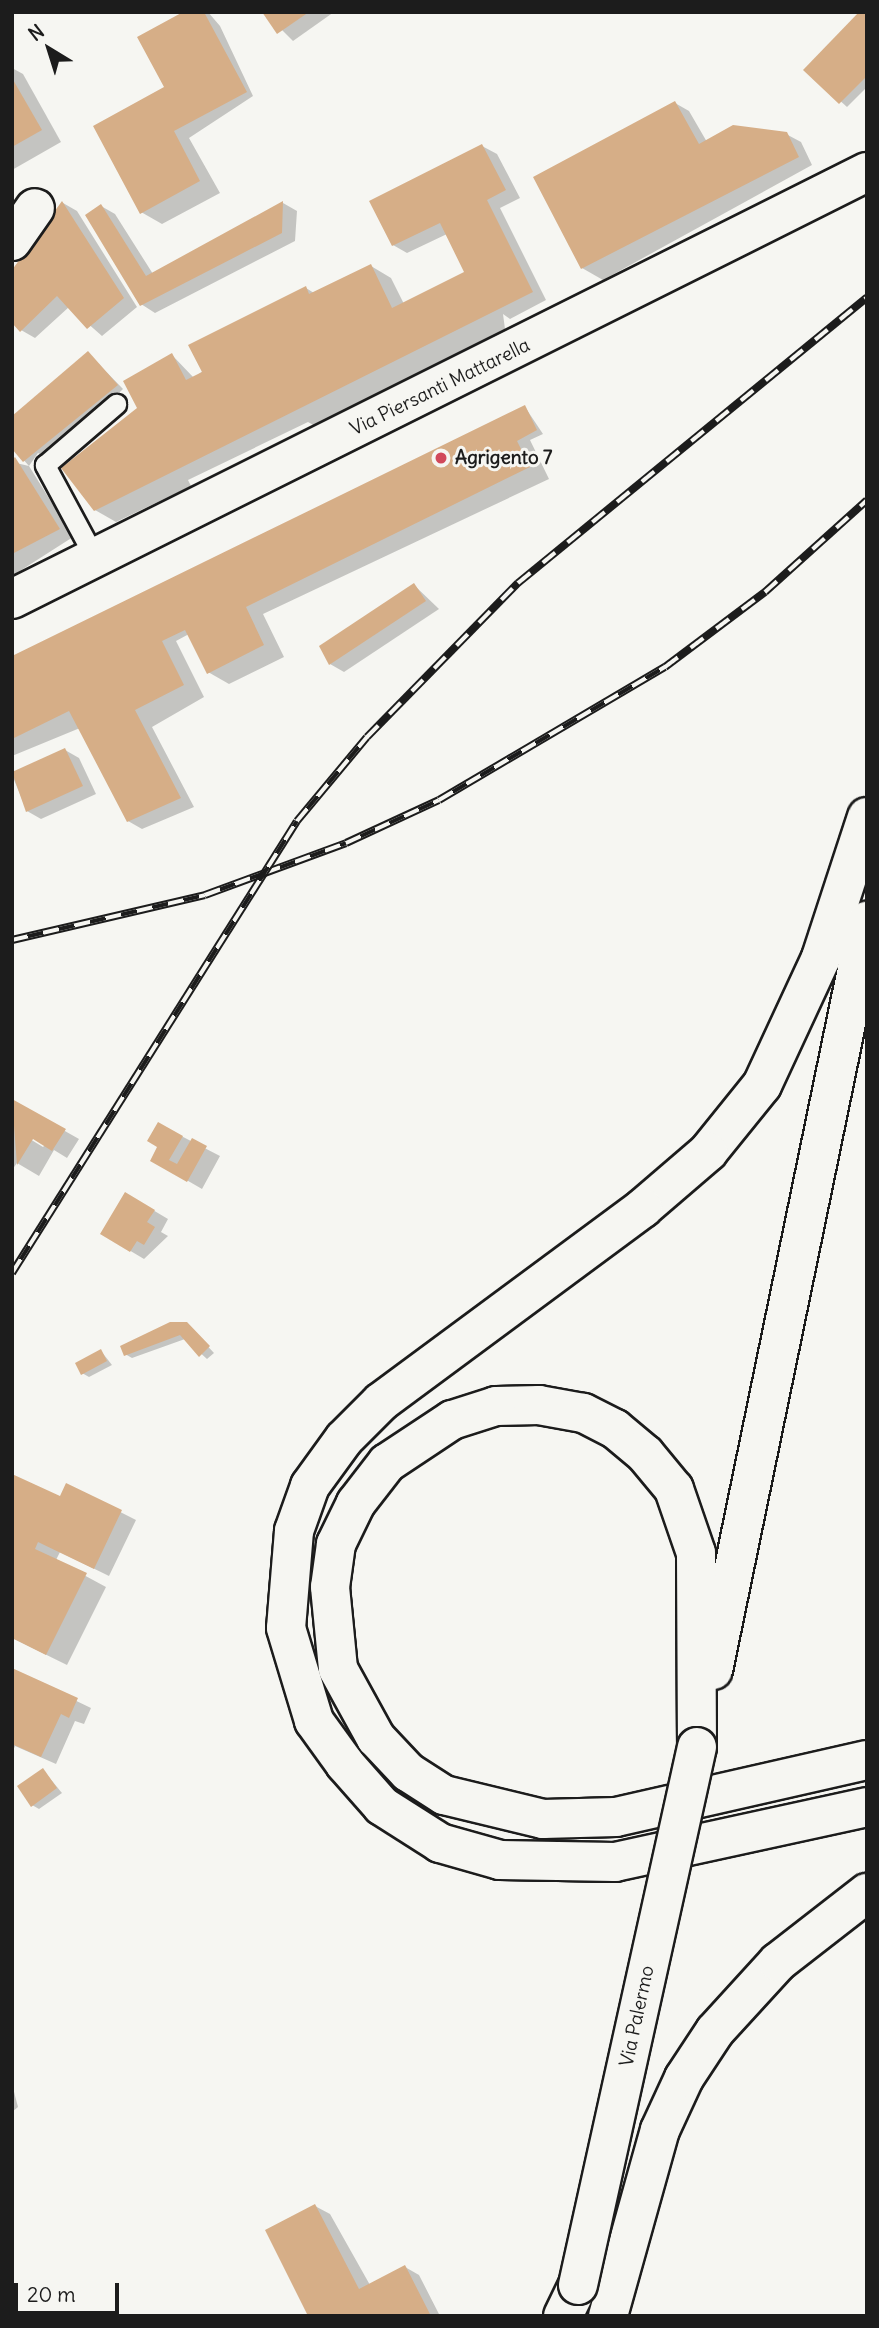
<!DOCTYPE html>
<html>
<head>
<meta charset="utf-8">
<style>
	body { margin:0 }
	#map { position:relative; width:879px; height:2328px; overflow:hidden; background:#f6f6f2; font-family:Delius,sans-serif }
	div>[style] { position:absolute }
	.shadow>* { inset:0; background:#0003 }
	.building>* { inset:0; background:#d6ae87 }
	.roads { filter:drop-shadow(2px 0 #1c1c1c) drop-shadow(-2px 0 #1c1c1c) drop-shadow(0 2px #1c1c1c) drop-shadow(0 -2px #1c1c1c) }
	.lane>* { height:19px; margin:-9.5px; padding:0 9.5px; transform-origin:9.5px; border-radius:9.5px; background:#f6f6f2 }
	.street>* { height:38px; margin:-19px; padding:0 19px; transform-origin:19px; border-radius:19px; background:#f6f6f2 }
	.secondary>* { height:38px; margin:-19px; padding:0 19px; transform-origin:19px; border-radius:19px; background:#f6f6f2 }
	.rail>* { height:8px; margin-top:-4px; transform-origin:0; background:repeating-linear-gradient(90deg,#f6f6f2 0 16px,#1c1c1c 0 32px); box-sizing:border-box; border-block:2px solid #1c1c1c }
	.bridges { filter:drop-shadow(2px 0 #1c1c1c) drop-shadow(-2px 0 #1c1c1c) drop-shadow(0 2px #1c1c1c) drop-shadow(0 -2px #1c1c1c) }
	.secondary-bridge>* { height:38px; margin:-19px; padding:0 19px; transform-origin:19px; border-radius:19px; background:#f6f6f2 }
	.dots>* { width:19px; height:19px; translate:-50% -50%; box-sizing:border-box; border:4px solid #f6f6f2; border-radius:50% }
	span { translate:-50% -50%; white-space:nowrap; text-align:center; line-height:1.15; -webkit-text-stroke:6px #f6f6f2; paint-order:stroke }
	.street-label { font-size:19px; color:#1c1c1c }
	.poi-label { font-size:19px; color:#1c1c1c; font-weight:700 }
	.left { translate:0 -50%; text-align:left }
	.frame { position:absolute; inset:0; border:14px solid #1c1c1c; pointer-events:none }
	.north { position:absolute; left:14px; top:14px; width:70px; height:70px; -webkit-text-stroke:5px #f6f6f2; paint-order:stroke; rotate:322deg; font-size:19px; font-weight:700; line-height:28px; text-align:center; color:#1c1c1c }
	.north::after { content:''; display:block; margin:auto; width:24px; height:32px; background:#1c1c1c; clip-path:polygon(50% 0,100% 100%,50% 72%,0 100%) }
	.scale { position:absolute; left:14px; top:2283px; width:105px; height:32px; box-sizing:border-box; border:4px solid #1c1c1c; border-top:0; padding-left:9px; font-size:21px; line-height:24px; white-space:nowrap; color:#1c1c1c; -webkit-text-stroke:5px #f6f6f2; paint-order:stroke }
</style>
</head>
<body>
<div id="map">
	<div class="shadow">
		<i style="clip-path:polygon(186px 12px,208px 12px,220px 26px,253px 96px,189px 138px,220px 193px,162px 224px,141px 212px)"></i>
		<i style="clip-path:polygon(264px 12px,334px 12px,293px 41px)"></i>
		<i style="clip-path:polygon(867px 12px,867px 87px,847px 107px,806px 70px)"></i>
		<i style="clip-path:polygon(12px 68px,23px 74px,61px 142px,12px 170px)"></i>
		<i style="clip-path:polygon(675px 103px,689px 111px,707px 142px,786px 134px,801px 142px,812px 165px,603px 280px,582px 268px)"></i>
		<i style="clip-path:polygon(482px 146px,497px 154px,520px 198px,500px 208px,546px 300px,510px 319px,503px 314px,505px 329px,315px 426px,308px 422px,188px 480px,191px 486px,116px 522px,95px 510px,139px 408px,172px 355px,194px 378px,306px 288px,314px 293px,371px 266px,391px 278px,404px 304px,466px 273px,447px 234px,407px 253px,393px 245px)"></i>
		<i style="clip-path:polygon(63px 203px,77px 211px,137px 307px,102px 336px,69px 307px,35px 338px,21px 330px)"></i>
		<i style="clip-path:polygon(283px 203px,297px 211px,295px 241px,155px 313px,141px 304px,101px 206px,115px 214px,153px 274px)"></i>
		<i style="clip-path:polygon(88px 353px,123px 389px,50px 460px,38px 453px,29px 466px,73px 537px,12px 576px,12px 462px,29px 466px,12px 447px)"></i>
		<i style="clip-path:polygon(525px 407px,543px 434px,530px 440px,549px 479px,263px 614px,284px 657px,229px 684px,208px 672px,189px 634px,176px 641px,204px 697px,152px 727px,194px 807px,142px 829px,128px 821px,80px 728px,12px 756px,12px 658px)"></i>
		<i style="clip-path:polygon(414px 585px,439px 609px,344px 672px,330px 664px)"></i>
		<i style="clip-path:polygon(65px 750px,79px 758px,96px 794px,41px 819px,27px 811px,12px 775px)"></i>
		<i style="clip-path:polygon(evenodd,12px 1101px,79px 1139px,67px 1158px,54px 1150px,39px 1176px,17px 1163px,12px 1170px,12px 1101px,25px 1136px,38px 1140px,45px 1145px,43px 1147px,25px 1136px)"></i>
		<i style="clip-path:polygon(158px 1124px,220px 1156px,202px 1189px,152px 1160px,160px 1147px)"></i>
		<i style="clip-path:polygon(126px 1194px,168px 1219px,161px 1232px,168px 1236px,144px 1259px,102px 1234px)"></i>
		<i style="clip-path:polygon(189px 1326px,214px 1353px,207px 1359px,185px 1339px,132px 1358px,125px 1354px)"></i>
		<i style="clip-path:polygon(101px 1351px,112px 1365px,89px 1377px,82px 1373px)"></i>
		<i style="clip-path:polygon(12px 1479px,61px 1499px,67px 1485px,136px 1520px,109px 1576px,60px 1552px,56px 1560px,106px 1587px,67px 1665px,12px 1638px)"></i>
		<i style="clip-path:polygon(12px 1670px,91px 1708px,84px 1724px,75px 1721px,56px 1764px,15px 1746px,12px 1753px)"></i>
		<i style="clip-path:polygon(43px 1770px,62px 1793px,39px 1809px,32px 1805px)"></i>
		<i style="clip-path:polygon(12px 2084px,18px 2107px,12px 2112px)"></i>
		<i style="clip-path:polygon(315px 2206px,330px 2214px,370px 2285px,405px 2267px,419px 2275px,440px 2316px,310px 2316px)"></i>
	</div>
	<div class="building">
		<i style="clip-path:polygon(183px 12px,204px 12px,247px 92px,174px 131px,200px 181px,140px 214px,93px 126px,164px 87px,137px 37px)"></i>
		<i style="clip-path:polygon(262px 12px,309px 12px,277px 34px)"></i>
		<i style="clip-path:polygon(859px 12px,867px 12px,867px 76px,839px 104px,803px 70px)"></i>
		<i style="clip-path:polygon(12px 78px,42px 130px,12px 147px)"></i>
		<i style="clip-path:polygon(675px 101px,699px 144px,733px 125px,787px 132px,799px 157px,581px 269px,533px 177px)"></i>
		<i style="clip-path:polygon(482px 144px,506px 190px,487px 200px,533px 292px,94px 511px,61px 468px,137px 408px,123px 381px,172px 353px,186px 380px,202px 372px,188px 345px,306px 286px,309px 294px,371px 264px,392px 308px,464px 272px,440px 223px,392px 246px,369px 201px)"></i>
		<i style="clip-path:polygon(62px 201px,124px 298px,87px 329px,57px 296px,20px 332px,12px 323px,12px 270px)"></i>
		<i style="clip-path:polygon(283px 201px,282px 233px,140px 306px,85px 215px,101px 204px,146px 276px)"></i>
		<i style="clip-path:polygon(88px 351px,118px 385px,23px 462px,12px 449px,12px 416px)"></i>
		<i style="clip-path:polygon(525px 405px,537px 430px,517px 441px,530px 467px,246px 607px,264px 645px,207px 674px,185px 630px,162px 641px,184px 685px,135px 710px,181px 798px,127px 822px,69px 711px,12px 739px,12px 656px)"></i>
		<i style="clip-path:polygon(15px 457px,60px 529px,12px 554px,12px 460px)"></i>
		<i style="clip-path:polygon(414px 583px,426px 601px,329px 665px,319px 646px)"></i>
		<i style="clip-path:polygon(65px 748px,83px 786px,26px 812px,12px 772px)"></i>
		<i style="clip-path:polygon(12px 1099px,66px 1129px,52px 1151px,33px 1139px,17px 1165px)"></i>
		<i style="clip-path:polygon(158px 1122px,183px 1136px,169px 1160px,177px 1164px,192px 1138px,207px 1146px,187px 1182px,150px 1161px,157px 1147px,147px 1141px)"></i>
		<i style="clip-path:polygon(125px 1192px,155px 1210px,147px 1222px,155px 1227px,144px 1245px,137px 1241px,130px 1252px,100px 1234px)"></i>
		<i style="clip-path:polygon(170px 1322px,187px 1322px,210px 1346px,199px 1357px,180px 1335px,124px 1356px,120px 1346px)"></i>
		<i style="clip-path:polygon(101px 1349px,107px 1361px,81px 1375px,75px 1363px)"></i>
		<i style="clip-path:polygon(12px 1474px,60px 1496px,66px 1483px,122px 1510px,94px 1569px,38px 1542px,35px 1549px,87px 1573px,46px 1655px,12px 1638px)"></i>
		<i style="clip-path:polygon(12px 1668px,78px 1698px,69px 1718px,61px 1714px,41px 1757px,12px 1744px)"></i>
		<i style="clip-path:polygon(43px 1768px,57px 1788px,31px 1807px,17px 1786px)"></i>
		<i style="clip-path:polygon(315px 2204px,359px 2289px,405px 2265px,431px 2316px,308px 2316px,265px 2230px)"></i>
	</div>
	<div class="roads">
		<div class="lane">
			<i style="left:95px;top:558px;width:106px;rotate:-118.3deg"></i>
			<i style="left:45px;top:465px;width:94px;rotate:-40.7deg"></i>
		</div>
		<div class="street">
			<i style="left:12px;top:241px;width:40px;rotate:-55.1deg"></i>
			<i style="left:12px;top:599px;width:956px;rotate:-26.54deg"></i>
		</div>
		<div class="secondary">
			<i style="left:867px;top:817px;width:148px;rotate:108.1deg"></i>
			<i style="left:821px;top:958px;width:140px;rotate:114.9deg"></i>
			<i style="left:762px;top:1085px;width:86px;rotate:128.9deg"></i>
			<i style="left:708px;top:1152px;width:86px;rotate:139.3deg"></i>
			<i style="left:643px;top:1208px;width:326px;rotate:143.5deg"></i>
			<i style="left:381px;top:1402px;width:52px;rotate:135deg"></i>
			<i style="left:344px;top:1439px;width:58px;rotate:125.9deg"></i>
			<i style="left:310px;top:1486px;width:48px;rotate:109.6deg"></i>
			<i style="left:294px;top:1531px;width:97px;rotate:94.7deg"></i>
			<i style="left:286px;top:1628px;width:97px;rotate:73.2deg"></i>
			<i style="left:314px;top:1721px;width:53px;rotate:54.2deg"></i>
			<i style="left:345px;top:1764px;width:56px;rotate:48.6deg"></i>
			<i style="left:382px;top:1806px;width:69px;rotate:32.5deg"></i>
			<i style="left:440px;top:1843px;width:62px;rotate:15.8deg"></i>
			<i style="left:500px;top:1860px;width:115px;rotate:1deg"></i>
			<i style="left:615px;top:1862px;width:258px;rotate:-12.3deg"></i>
			<i style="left:713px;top:1670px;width:765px;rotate:-78.38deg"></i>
			<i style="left:697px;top:1747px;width:194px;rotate:-90.3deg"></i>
			<i style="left:696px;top:1553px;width:68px;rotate:-109deg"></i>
			<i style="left:674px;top:1489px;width:45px;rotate:-129.6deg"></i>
			<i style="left:645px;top:1454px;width:39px;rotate:-140deg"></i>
			<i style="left:615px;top:1429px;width:36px;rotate:-153deg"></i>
			<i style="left:583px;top:1413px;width:45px;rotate:-169.7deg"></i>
			<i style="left:539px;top:1405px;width:43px;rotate:178.7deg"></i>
			<i style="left:496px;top:1406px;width:46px;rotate:162.3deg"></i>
			<i style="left:452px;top:1420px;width:78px;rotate:146.5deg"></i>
			<i style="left:387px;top:1463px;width:51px;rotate:127.8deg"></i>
			<i style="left:356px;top:1503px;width:46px;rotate:116deg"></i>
			<i style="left:336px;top:1544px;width:43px;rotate:97.9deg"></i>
			<i style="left:330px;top:1587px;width:82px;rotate:84.4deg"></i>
			<i style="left:338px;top:1669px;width:79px;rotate:61.2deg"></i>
			<i style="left:376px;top:1738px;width:47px;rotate:46.7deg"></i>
			<i style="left:408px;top:1772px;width:43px;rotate:32.6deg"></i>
			<i style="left:444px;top:1795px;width:102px;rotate:13.6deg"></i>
			<i style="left:543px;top:1819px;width:73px;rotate:-1.6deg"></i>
			<i style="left:616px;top:1817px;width:257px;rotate:-12.8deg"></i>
			<i style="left:563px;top:2316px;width:34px;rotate:-64deg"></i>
			<i style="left:608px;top:2316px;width:193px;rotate:-74.4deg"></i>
			<i style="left:660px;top:2130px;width:57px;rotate:-65.2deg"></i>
			<i style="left:684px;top:2078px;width:56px;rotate:-56.6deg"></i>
			<i style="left:715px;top:2031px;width:93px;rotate:-47.6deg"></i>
			<i style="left:778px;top:1962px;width:113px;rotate:-37.8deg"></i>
		</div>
	</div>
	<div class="rail">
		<i style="left:12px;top:940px;width:198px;rotate:-13.1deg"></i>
		<i style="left:205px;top:895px;width:150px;rotate:-20.2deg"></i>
		<i style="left:346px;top:843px;width:102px;rotate:-24.8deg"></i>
		<i style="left:439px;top:800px;width:262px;rotate:-30.5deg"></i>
		<i style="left:665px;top:667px;width:125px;rotate:-36.9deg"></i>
		<i style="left:765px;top:592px;width:137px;rotate:-42deg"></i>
		<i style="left:12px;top:1273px;width:534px;rotate:-57.77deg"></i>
		<i style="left:297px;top:821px;width:109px;rotate:-50.2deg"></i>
		<i style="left:367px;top:737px;width:216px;rotate:-45.6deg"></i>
		<i style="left:518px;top:583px;width:451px;rotate:-39.3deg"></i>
	</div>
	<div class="bridges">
		<div class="secondary-bridge">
			<i style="left:578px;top:2285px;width:551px;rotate:-77.53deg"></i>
		</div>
	</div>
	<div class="dots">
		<i style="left:441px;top:458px;background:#d1495b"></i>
	</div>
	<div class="street-label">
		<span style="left:440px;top:387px;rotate:-26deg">Via Piersanti Mattarella</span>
		<span style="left:637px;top:2016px;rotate:-78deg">Via Palermo</span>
	</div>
	<div class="poi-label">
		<span class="left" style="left:455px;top:458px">Agrigento 7</span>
	</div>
	<div class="frame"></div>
	<div class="north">N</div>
	<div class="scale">20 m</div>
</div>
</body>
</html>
